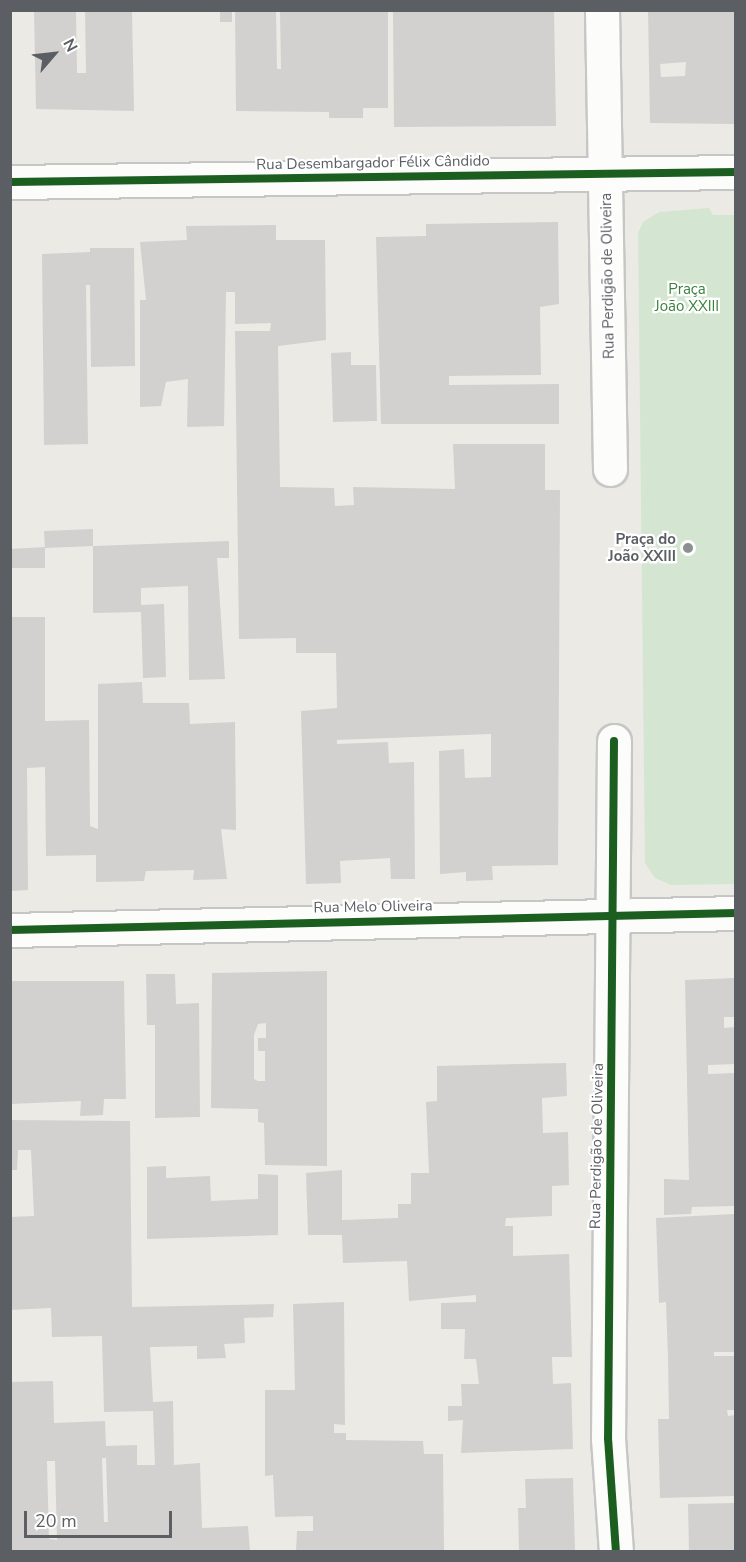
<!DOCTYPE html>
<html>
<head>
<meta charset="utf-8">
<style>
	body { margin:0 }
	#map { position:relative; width:746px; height:1562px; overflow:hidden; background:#ebeae5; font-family:"Nunito Sans",sans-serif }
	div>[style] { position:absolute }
	.green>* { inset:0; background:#d4e6d1 }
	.building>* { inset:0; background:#d2d1cf }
	.roads { filter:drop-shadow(2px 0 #c7c6c6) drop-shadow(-2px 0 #c7c6c6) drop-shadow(0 2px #c7c6c6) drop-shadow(0 -2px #c7c6c6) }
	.minor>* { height:33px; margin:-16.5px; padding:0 16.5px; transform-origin:16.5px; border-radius:16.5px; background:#fcfcfb }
	.cycleway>* { height:8px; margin:-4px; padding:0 4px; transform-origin:4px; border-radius:4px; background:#1b5e20 }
	.dots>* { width:16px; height:16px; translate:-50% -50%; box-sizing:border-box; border:3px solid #fff; border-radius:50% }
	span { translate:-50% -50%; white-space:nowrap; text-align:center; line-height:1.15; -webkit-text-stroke:4.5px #fff; paint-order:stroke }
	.street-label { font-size:15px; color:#5b5f63 }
	.park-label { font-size:15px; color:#3b823e }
	.poi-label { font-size:15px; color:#5b5f63; font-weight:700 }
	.right { translate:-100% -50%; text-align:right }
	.frame { position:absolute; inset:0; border:12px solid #5b5f63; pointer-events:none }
	.north { position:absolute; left:24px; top:24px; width:60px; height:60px; -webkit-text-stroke:4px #fff; paint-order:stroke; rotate:62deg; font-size:16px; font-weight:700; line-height:24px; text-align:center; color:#5b5f63 }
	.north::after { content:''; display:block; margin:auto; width:21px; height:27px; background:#5b5f63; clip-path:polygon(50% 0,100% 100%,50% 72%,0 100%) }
	.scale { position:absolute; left:24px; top:1511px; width:148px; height:27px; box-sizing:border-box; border:3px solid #5b5f63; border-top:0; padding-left:8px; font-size:18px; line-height:21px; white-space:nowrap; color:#5b5f63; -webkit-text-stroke:4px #fff; paint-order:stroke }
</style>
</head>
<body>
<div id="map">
	<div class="green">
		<i style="clip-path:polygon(709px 208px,713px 215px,736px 215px,735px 884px,671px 885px,655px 878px,645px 863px,638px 233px,643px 222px,659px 212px)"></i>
	</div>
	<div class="building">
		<i style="clip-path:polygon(34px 10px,76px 10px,77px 73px,86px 73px,85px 10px,132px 10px,134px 111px,36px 109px)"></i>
		<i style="clip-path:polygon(220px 10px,232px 10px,232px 22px,220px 22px)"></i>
		<i style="clip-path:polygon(235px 10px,276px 10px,277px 69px,281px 69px,280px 10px,388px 10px,388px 108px,363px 108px,363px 118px,329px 118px,329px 112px,236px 111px)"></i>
		<i style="clip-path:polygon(393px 10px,554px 10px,556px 126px,394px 127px)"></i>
		<i style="clip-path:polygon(evenodd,648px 10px,735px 10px,735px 124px,650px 123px,648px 10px,686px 62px,685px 76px,661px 77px,660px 64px,686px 62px)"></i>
		<i style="clip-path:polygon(558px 222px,559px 304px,540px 307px,541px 375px,449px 376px,449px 385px,559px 384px,559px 424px,381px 424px,376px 237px,426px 236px,426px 224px)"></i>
		<i style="clip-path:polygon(276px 225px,276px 240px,325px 240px,326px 340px,278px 346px,280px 487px,334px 488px,335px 506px,354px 505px,353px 487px,455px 489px,453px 444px,545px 444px,545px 490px,560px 490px,558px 865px,492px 866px,493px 880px,466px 881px,466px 872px,440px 874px,439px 751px,464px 749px,465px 778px,491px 777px,491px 734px,337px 740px,337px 744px,388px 742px,389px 763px,414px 762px,415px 879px,391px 879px,390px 858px,340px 861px,341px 883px,306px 884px,301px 711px,337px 708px,336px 653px,296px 653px,296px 638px,239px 639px,235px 331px,270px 331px,271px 323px,235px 324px,235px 292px,226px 292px,224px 426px,187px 427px,188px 379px,166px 382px,161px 406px,140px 407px,140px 300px,146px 300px,140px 242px,187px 240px,186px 226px)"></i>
		<i style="clip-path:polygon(90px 248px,134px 248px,135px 366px,91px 367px,90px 285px,86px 285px,88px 444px,44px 445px,42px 254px,90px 252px)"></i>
		<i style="clip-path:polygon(351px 352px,351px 365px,376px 365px,377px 421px,333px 422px,331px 353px)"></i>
		<i style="clip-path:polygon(93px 529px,93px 546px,229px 541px,229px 558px,217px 558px,225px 679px,189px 680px,188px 586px,141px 588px,141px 605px,164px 604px,166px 677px,143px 678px,141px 612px,93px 613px,93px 546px,45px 548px,44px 531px)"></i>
		<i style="clip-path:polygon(45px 547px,45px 568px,10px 568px,10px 549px)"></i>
		<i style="clip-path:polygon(10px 617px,45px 617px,45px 721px,89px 720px,90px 826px,98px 829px,98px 684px,142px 682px,143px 703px,189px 703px,190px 724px,235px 722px,236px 830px,221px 829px,227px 879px,193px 880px,194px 870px,146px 871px,144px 881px,96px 882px,96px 855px,46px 856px,45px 767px,27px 768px,28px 890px,10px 891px)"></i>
		<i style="clip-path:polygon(evenodd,327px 971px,327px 1166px,265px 1165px,264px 1123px,258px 1122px,258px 1109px,211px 1108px,212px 973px,327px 971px,266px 1023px,266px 1038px,258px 1038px,258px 1051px,265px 1051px,265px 1081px,258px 1081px,254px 1079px,254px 1035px,258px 1024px,266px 1023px)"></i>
		<i style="clip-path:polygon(146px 974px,175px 974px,176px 1004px,199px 1003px,200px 1117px,155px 1118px,155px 1025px,147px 1025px)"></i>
		<i style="clip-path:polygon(735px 978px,735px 1017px,724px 1017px,724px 1028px,735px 1027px,735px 1064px,708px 1065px,708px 1074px,735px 1073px,735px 1206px,692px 1207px,691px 1214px,664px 1215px,664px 1179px,689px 1180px,685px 980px)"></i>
		<i style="clip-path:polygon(10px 981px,124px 981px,126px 1099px,104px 1099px,103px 1115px,80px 1116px,81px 1101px,10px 1104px)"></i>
		<i style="clip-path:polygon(566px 1063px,567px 1096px,542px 1098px,543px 1133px,568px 1132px,569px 1185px,552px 1186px,552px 1216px,506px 1218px,505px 1226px,513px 1226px,513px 1256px,569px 1254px,572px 1357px,552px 1357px,553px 1384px,571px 1383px,573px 1449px,461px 1453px,463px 1420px,448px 1421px,448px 1406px,462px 1406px,461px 1384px,479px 1384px,476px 1359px,464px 1359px,465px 1329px,441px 1329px,441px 1303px,476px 1302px,476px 1295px,409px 1301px,407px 1261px,343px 1263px,342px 1235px,308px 1235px,306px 1173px,342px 1170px,342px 1220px,398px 1218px,398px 1204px,411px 1204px,411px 1173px,429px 1173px,426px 1102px,437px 1101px,437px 1066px)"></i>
		<i style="clip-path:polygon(evenodd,10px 1120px,130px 1121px,132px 1307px,274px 1304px,273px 1317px,244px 1318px,245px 1343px,224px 1344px,226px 1358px,197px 1359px,197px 1346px,150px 1347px,153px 1402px,173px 1401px,174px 1465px,200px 1463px,202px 1528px,248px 1526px,250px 1551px,10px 1551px,10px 1382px,53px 1381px,54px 1423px,105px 1421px,106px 1446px,137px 1445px,137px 1465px,155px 1465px,153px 1411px,104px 1412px,102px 1336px,52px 1337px,51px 1308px,10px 1310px,10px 1217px,34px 1216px,31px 1150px,18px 1150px,17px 1170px,10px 1170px,10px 1120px,102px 1458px,106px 1458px,108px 1522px,104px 1522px,102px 1458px,10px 1120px,47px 1461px,55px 1461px,57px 1540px,49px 1539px,47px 1461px)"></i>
		<i style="clip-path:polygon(166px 1166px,166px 1178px,210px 1176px,211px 1201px,258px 1199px,258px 1174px,278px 1175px,278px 1235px,147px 1239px,147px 1167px)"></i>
		<i style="clip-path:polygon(735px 1214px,735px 1352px,714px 1352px,714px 1356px,735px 1356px,735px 1410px,727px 1410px,728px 1416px,735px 1415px,735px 1496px,660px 1498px,658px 1419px,669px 1419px,668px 1357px,666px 1302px,659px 1303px,656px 1218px)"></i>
		<i style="clip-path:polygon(344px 1302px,345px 1425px,334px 1424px,334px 1433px,346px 1433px,346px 1440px,423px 1441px,424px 1454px,443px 1454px,444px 1551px,296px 1551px,297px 1531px,313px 1531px,313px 1516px,275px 1517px,273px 1475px,265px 1476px,265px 1390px,295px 1390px,293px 1304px)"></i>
		<i style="clip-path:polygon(573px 1478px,575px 1551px,519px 1551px,518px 1508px,526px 1508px,525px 1479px)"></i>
		<i style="clip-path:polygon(735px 1503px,735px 1551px,689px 1551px,688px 1504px)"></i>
	</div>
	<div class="roads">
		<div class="minor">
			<i style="left:602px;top:10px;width:459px;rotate:89deg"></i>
			<i style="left:10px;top:182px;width:726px;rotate:-0.79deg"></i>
			<i style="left:614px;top:741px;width:697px;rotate:90.49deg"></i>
			<i style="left:608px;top:1438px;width:114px;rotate:86deg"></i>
			<i style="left:10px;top:930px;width:726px;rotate:-1.34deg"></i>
		</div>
	</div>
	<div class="cycleway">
		<i style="left:10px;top:182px;width:726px;rotate:-0.79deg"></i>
		<i style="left:614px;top:741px;width:697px;rotate:90.49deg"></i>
		<i style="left:608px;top:1438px;width:114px;rotate:86deg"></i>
		<i style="left:10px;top:930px;width:726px;rotate:-1.34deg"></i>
	</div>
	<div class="dots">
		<i style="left:688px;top:548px;background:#8d9090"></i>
	</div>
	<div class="street-label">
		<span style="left:373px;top:163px;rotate:-1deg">Rua Desembargador Félix Cândido</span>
		<span style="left:608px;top:276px;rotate:-91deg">Rua Perdigão de Oliveira</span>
		<span style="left:373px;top:907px;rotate:-1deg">Rua Melo Oliveira</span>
		<span style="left:597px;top:1146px;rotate:-89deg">Rua Perdigão de Oliveira</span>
	</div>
	<div class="park-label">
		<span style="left:687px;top:298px">Praça<br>João XXIII</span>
	</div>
	<div class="poi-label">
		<span class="right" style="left:676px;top:548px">Praça do<br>João XXIII</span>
	</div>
	<div class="frame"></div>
	<div class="north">N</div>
	<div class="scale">20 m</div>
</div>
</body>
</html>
